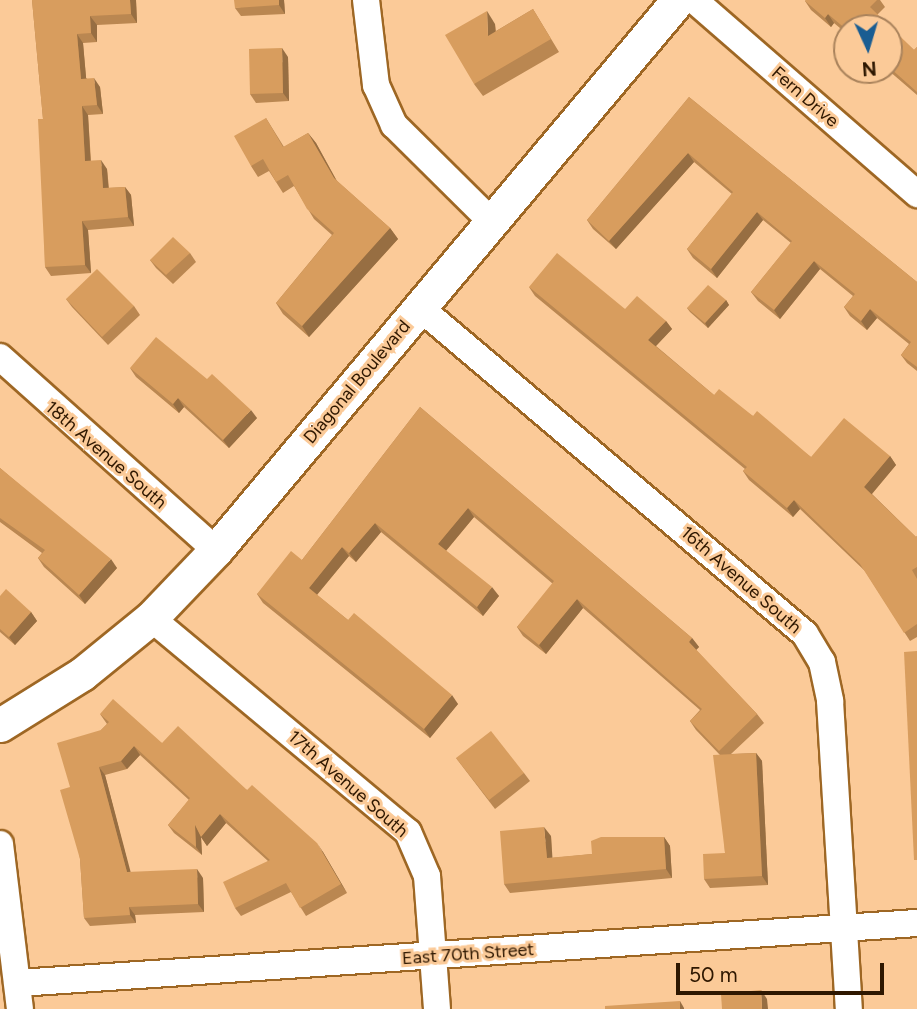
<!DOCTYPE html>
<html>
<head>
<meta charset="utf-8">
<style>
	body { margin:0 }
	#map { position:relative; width:917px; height:1009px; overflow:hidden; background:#fbca98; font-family:Figtree,sans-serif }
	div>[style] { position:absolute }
	.roads { filter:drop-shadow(2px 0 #9e6724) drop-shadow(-2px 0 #9e6724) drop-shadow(0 2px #9e6724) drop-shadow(0 -2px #9e6724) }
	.minor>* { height:26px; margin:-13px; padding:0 13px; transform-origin:13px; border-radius:13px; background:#fff }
	.tertiary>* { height:33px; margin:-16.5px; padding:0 16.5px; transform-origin:16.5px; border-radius:16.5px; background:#fff }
	.wall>* { inset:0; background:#ba8751 }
	.shaded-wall>* { inset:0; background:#976e42 }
	.building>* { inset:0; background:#d89d5e }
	span { translate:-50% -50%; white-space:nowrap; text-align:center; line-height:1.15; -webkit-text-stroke:6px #fbca98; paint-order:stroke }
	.street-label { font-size:18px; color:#2e1700 }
	.north { position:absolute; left:833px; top:14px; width:70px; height:70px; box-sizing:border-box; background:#fbca98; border:2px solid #a9825b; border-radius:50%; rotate:176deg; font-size:19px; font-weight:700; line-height:28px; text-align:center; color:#2e1700 }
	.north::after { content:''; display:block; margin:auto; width:24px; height:32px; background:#195d92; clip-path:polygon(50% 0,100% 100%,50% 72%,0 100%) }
	.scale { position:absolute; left:676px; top:963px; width:208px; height:32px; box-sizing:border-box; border:4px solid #2e1700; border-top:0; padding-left:9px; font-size:21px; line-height:24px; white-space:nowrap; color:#2e1700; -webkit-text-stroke:5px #fbca98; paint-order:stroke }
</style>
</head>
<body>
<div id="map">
	<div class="roads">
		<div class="minor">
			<i style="left:366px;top:0;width:86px;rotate:83.3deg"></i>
			<i style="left:376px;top:85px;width:44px;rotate:65.8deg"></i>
			<i style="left:394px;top:125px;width:138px;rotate:44.7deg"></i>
			<i style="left:694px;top:0;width:296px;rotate:41deg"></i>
			<i style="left:419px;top:307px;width:506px;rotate:40.27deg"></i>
			<i style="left:805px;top:634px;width:33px;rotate:59deg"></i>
			<i style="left:822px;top:662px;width:40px;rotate:78deg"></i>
			<i style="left:830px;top:701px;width:309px;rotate:86.5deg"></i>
			<i style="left:0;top:357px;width:290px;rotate:41.8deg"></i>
			<i style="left:151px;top:618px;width:334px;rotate:39.8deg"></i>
			<i style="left:408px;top:832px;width:48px;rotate:66.6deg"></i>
			<i style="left:427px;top:876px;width:133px;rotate:85.7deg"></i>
			<i style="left:0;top:844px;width:166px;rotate:83.1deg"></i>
			<i style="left:18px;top:983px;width:901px;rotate:-3.82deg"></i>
		</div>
		<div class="tertiary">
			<i style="left:0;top:725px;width:97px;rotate:-31.9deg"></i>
			<i style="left:82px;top:674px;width:89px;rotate:-39.1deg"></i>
			<i style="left:151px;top:618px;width:94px;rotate:-46.3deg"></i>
			<i style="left:216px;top:550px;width:718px;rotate:-49.97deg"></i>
		</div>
	</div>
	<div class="wall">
		<i style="clip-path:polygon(32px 0,136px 0,137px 23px,97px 25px,97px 42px,83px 43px,86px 78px,100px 87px,103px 114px,88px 115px,91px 161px,107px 169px,109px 188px,125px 187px,131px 195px,134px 226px,88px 230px,91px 273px,51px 276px,45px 267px,43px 119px)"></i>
		<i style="clip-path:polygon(284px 0,285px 14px,241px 16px,235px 8px)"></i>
		<i style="clip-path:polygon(806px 0,880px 0,885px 7px,877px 15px,914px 50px,917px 47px,917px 95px,888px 70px,889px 28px,847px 28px,847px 34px,834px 23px,831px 27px,811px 10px,805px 1px)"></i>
		<i style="clip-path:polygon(533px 9px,559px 52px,483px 96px,474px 84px,495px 24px,496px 31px)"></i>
		<i style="clip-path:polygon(288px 57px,289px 101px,256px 103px,250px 94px)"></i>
		<i style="clip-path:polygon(689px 97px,917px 282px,917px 371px,907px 363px,901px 355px,909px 344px,877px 318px,867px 330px,850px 316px,844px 307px,853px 296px,820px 269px,780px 319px,758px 301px,751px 292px,791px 243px,763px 220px,717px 278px,693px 258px,687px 249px,732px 194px,694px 162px,616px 249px,593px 229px,587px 220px)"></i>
		<i style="clip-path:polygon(266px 118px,284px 147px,308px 133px,316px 143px,337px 181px,390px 228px,398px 239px,309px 337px,283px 314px,276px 303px,332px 235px,314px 219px,294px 186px,283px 193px,269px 171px,258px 177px,251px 166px)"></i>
		<i style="clip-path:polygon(190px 253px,196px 262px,173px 284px,156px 268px,150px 260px)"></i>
		<i style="clip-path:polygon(529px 287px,625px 309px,666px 321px,672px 329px,656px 346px,714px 395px,753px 416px,811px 457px,890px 456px,896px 465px,872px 494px,916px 537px,917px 536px,917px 637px,910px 641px,865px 571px,800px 509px,793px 517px,749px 480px,743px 471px,745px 469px,535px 296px)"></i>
		<i style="clip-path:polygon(66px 299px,134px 306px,140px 315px,108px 345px,72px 307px)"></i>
		<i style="clip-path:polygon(726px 300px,729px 305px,708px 328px,690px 312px,687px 308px)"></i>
		<i style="clip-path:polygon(130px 368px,257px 418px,229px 448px,184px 407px,179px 413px,136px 377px)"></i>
		<i style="clip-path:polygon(420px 407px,692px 638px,699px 647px,696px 650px,757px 714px,764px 723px,731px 754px,756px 753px,762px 761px,768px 885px,710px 888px,704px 879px,725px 853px,720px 755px,696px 730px,690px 721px,700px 710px,583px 608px,546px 654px,523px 636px,517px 627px,553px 584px,474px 517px,446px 551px,499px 596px,483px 616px,381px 532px,356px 562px,349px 556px,317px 595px,348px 620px,458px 704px,430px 738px,263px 603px,257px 594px,302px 560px)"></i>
		<i style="clip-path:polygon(0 468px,117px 568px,85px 604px,44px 567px,38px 558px,42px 553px,0 522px)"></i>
		<i style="clip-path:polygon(0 596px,31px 612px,37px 621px,15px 645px,0 632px)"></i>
		<i style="clip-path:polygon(100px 714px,162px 743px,247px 790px,323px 852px,347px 893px,306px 916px,291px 892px,241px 916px,235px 908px,268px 861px,226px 823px,207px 846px,201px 837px,202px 855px,174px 833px,168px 825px,189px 800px,140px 755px,127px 769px,105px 775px,130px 872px,203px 878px,204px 912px,135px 915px,136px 923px,90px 926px,84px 918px,80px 859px,70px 787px,101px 730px,107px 724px)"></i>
		<i style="clip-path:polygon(456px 758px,524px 773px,530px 781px,495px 809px)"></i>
		<i style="clip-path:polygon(551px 836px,552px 858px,592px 854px,664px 837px,670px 846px,672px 878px,510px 893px,504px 884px)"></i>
	</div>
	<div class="shaded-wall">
		<i style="clip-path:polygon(130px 0,136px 0,137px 23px,131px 14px)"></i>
		<i style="clip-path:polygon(279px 0,284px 0,285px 14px,279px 5px)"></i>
		<i style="clip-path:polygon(487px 11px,495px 24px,496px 48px,488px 36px)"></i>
		<i style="clip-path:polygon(828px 14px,834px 23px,831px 27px,825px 18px)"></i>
		<i style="clip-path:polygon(90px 16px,97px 25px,97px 42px,91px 33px)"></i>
		<i style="clip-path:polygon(77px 34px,83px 43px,87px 88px,81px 79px)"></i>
		<i style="clip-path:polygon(282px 48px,288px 57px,289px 101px,283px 93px)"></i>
		<i style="clip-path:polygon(94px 78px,100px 87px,103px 114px,97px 105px)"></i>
		<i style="clip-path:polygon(82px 106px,88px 115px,91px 170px,85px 161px)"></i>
		<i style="clip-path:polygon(308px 133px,316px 143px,341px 189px,334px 178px)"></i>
		<i style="clip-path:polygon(688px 153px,694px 162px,616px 249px,609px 241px)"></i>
		<i style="clip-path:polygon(101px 160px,107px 169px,109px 197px,103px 188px)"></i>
		<i style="clip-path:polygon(125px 187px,131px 195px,134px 226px,128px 217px)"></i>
		<i style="clip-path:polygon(757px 212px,763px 220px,717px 278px,711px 269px)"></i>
		<i style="clip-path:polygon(82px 221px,88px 230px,91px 273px,85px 265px)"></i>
		<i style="clip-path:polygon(390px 228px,398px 239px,309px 337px,302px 326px)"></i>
		<i style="clip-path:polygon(814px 261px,820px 269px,780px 319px,774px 310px)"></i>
		<i style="clip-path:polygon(726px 300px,729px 305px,708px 328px,705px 323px)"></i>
		<i style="clip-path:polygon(870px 309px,877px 318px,867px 330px,861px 321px)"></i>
		<i style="clip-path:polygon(666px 321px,672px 329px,654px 348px,648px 340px)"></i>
		<i style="clip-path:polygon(178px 398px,184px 407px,179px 413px,173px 404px)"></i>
		<i style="clip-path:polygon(251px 410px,257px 418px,229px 448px,223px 440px)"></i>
		<i style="clip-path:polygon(890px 456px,896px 465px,870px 496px,864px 487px)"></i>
		<i style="clip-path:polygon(794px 500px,800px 509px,793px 517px,787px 508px)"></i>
		<i style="clip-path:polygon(468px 508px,474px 517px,444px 553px,438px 544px)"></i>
		<i style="clip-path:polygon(375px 523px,381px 532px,356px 562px,349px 553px)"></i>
		<i style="clip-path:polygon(342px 547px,349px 556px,315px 597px,309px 588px)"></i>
		<i style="clip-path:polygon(111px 559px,117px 568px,85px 604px,79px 595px)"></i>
		<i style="clip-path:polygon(492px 587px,499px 596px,483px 616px,477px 607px)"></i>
		<i style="clip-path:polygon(577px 599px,583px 608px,546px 654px,539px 645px)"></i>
		<i style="clip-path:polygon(31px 612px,37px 621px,15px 645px,9px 637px)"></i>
		<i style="clip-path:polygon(692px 638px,699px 647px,695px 651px,689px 642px)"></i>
		<i style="clip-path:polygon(452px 695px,458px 704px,430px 738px,424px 729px)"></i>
		<i style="clip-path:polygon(134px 746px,140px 755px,127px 769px,121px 761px)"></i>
		<i style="clip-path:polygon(756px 753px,762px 761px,768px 885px,762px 876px)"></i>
		<i style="clip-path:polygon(99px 767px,105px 775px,133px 881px,127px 872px)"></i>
		<i style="clip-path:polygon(220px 814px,226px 823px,207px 846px,201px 837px,202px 855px,196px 847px,195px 825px)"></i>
		<i style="clip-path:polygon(544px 827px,551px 836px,553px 867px,547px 858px)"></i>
		<i style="clip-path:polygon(664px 837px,670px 846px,672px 878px,666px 869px)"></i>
		<i style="clip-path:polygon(317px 843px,323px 852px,347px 893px,341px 884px)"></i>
		<i style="clip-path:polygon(197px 869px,203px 878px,204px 912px,198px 904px)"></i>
		<i style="clip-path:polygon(129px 907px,135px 915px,136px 923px,130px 915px)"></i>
		<i style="clip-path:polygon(761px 990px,767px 999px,768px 1009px,762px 1009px)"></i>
		<i style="clip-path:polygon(680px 1001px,684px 1008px,684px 1009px,680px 1009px)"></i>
	</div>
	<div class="building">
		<i style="clip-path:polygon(32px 0,130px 0,131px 14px,90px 16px,91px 33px,77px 34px,81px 79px,94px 78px,97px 105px,82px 106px,85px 161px,101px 160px,103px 188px,125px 187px,128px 217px,82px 221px,85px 265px,45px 267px,38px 119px,43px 119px)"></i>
		<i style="clip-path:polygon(234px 0,279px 0,279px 5px,235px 8px)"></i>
		<i style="clip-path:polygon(806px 0,877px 0,870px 7px,914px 50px,917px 47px,917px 92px,889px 67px,889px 28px,847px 28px,847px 30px,828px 14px,825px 18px,805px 1px)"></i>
		<i style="clip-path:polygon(533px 9px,551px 39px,474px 84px,445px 35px,487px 11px,488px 36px)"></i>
		<i style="clip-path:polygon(282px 48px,283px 93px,250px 94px,249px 49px)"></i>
		<i style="clip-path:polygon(689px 97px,917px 282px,917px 367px,901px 355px,911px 342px,870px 309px,861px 321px,844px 307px,855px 294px,814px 261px,774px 310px,751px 292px,792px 241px,757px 212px,711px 269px,687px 249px,733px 192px,688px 153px,609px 241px,587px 220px)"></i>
		<i style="clip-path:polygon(266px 118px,283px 147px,308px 133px,334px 178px,390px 228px,302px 326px,276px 303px,334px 233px,307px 209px,288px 175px,276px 182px,263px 159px,251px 166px,234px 136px)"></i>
		<i style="clip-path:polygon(173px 237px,190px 253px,166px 275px,150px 260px)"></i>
		<i style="clip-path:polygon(557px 253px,625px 309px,637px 296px,666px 321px,648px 340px,714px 395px,719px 389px,753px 416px,757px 411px,811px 457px,844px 418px,890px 456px,864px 487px,916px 537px,917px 536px,917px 567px,912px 570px,917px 579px,917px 624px,904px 633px,860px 564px,794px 500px,787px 508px,743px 471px,747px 467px,529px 287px)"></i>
		<i style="clip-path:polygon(97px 269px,134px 306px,102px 337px,66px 299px)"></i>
		<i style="clip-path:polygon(708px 285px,726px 300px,705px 323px,687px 308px)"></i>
		<i style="clip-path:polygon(156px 337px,207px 379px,212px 374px,251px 410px,223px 440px,178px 398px,173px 404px,130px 368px)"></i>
		<i style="clip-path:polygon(420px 407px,692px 638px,689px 642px,757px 714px,719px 751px,690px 721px,702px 709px,577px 599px,539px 645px,517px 627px,554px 581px,468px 508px,438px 544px,492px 587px,477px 607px,375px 523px,349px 553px,342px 547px,309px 588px,348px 620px,354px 613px,452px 695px,424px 729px,257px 594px,291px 551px,302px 560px)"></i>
		<i style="clip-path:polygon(0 468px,111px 559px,79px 595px,38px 558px,45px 550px,0 518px)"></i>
		<i style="clip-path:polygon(6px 589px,31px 612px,9px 637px,0 629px,0 596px)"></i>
		<i style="clip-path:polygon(917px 651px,917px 860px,914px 860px,904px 652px)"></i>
		<i style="clip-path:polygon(113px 699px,162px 743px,178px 726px,247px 790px,252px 785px,317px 843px,341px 884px,300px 908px,286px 883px,235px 908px,223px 882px,270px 860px,220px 814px,201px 837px,195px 825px,196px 847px,168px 825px,190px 798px,134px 746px,121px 761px,99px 767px,127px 872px,197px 869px,198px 904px,129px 907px,130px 915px,84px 918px,80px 859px,60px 790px,70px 787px,57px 743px,101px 730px,109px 722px,100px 714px)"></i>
		<i style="clip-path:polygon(491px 731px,524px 773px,489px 800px,456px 758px)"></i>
		<i style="clip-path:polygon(756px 753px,762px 876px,704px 879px,703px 854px,725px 853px,713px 755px)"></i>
		<i style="clip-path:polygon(544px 827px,547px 858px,592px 854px,591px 841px,601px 837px,664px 837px,666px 869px,504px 884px,500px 831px)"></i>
		<i style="clip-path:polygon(761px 990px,762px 1009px,722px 1009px,721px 994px)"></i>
		<i style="clip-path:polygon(680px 1001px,680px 1009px,605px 1009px,605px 1006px)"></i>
	</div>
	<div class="street-label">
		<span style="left:805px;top:97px;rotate:41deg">Fern Drive</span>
		<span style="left:357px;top:382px;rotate:-50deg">Diagonal Boulevard</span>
		<span style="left:106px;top:455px;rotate:41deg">18th Avenue South</span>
		<span style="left:741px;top:580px;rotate:41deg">16th Avenue South</span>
		<span style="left:348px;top:784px;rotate:41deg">17th Avenue South</span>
		<span style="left:468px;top:954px;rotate:-4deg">East 70th Street</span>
	</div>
	<div class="north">N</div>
	<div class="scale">50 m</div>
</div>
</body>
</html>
